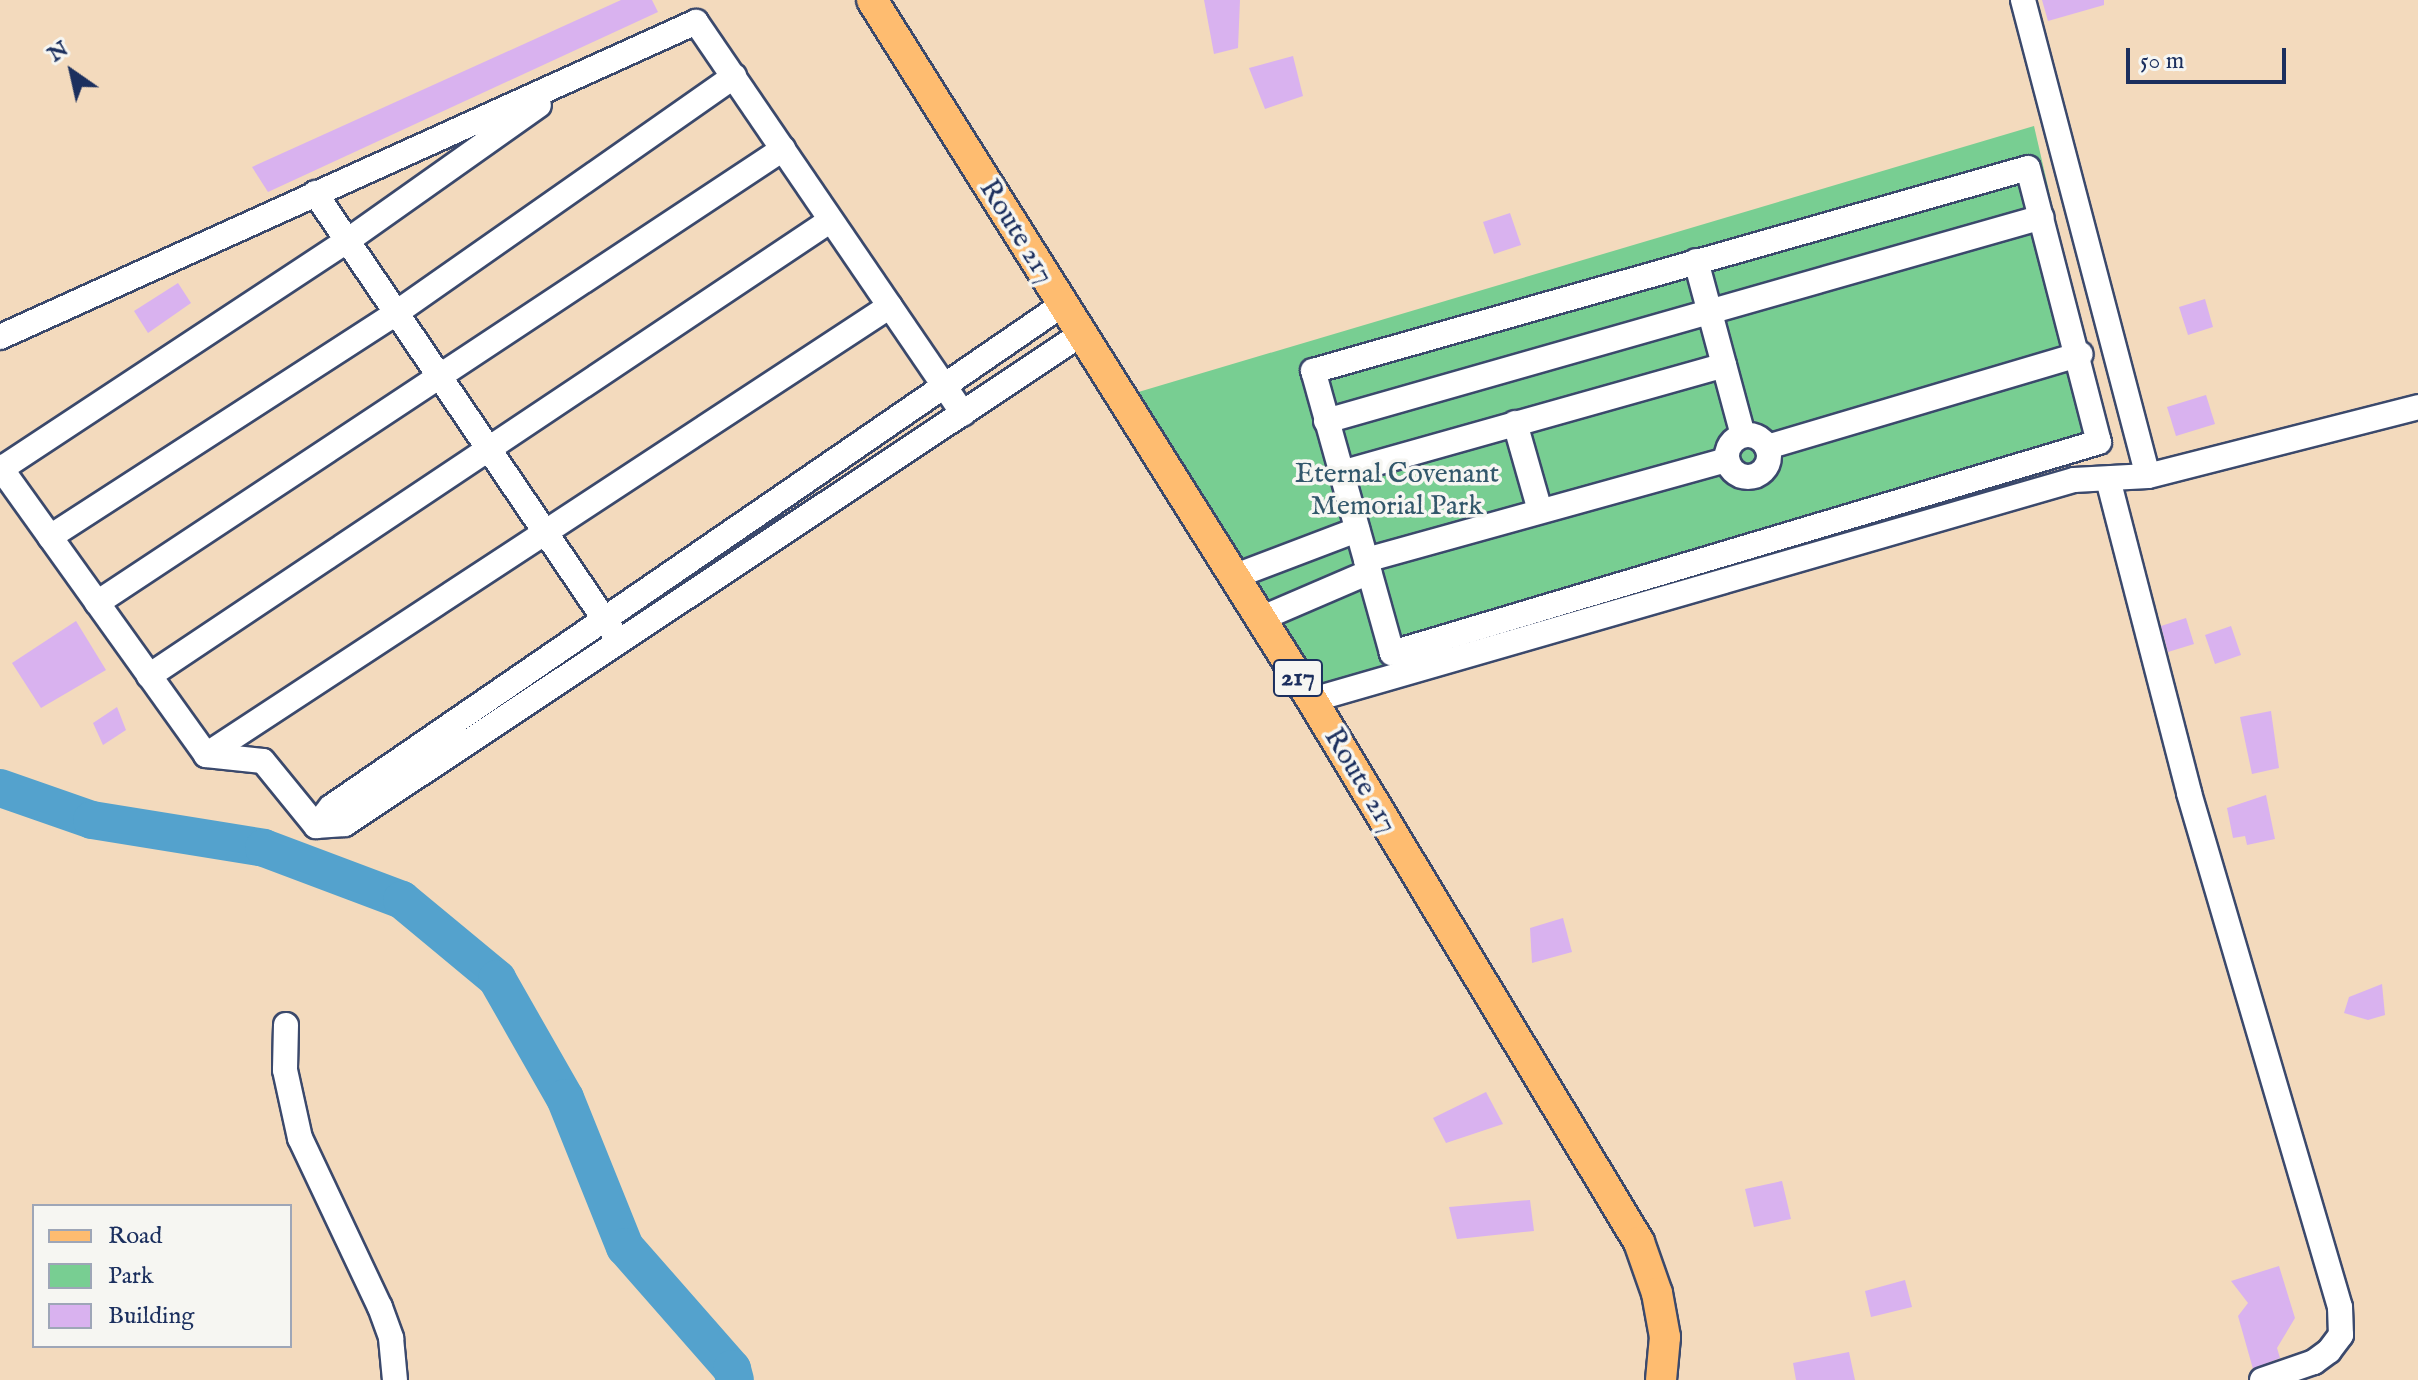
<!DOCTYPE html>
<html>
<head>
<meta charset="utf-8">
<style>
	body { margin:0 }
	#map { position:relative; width:2418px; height:1380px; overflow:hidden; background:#f3dabd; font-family:"IM FELL English",serif }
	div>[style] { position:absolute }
	.green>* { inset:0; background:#78ce92 }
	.river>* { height:38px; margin:-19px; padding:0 19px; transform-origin:19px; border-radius:19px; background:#54a2cd }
	.building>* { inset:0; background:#d9b2ef }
	.roads { filter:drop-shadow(2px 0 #3b496c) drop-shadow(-2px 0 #3b496c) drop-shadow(0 2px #3b496c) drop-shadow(0 -2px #3b496c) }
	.minor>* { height:24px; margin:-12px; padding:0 12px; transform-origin:12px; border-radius:12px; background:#fff }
	.minor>.ring { margin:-12px; padding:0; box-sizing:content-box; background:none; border:24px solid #fff; border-radius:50% }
	.major>* { height:30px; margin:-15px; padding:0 15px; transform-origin:15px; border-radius:15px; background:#febc70 }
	span { translate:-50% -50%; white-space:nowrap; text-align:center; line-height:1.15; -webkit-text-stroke:7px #f6f6f2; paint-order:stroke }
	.shield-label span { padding:2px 6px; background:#f6f6f2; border:2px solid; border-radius:6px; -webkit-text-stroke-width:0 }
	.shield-label { font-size:26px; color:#1b2f5e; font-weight:700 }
	.street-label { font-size:28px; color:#1b2f5e }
	.park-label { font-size:28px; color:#32576b }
	.legend { position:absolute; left:32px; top:1204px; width:260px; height:144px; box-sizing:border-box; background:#f6f6f2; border:2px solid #9ea6b7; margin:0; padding:10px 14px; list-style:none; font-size:24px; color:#1b2f5e }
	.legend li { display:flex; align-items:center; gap:16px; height:40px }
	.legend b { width:40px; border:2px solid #9ea6b7 }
	.north { position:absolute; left:32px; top:32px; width:80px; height:80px; -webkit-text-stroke:6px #f6f6f2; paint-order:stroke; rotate:326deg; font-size:22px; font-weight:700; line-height:32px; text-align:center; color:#1b2f5e }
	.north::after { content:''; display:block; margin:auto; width:28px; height:36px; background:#1b2f5e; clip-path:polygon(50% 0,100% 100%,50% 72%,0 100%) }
	.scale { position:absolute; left:2126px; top:48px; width:160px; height:36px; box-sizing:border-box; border:4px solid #1b2f5e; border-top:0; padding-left:10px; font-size:24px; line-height:28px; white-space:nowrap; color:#1b2f5e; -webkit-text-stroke:6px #f6f6f2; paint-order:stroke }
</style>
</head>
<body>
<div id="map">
	<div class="green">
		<i style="clip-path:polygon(2034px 126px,2108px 448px,1313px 693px,1125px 396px)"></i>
	</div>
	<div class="river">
		<i style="left:0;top:788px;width:97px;rotate:19.2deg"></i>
		<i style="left:92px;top:820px;width:174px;rotate:9.2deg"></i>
		<i style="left:264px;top:848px;width:147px;rotate:20.6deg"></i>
		<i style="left:402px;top:900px;width:124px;rotate:39.7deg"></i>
		<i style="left:497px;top:979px;width:137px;rotate:60.3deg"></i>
		<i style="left:565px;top:1098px;width:161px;rotate:68.1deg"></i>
		<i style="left:625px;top:1247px;width:162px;rotate:48.7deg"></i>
		<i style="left:732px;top:1369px;width:11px;rotate:75deg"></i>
	</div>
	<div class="building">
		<i style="clip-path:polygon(621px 0,652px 0,658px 12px,268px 192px,252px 167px)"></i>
		<i style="clip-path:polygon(1204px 0,1240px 0,1238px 48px,1214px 54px)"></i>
		<i style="clip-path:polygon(2042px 0,2104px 0,2104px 5px,2048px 21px)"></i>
		<i style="clip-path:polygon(1293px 56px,1303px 96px,1265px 109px,1249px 68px)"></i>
		<i style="clip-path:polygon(1510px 213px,1521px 245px,1494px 254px,1483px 222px)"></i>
		<i style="clip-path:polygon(178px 283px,191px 303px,148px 333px,134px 311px)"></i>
		<i style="clip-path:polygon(2205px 299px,2213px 327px,2188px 335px,2179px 307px)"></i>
		<i style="clip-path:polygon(2206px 395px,2215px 424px,2176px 436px,2167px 407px)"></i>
		<i style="clip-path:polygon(2186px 618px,2194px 644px,2168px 652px,2161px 626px)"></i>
		<i style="clip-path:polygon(76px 621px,106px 670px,41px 708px,12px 663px)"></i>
		<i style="clip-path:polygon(2231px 626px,2241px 655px,2215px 664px,2205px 635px)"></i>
		<i style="clip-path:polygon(117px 707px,126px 730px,103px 745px,93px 723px)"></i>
		<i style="clip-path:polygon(2271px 711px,2279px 768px,2252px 774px,2240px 717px)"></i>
		<i style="clip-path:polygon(2266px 795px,2275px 839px,2247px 845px,2245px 836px,2233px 838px,2227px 808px)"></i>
		<i style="clip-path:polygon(1563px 918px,1572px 952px,1532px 963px,1530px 928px)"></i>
		<i style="clip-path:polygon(2382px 984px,2385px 1015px,2368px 1020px,2344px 1013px,2349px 997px)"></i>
		<i style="clip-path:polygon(1486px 1092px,1503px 1124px,1446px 1143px,1433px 1118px)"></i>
		<i style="clip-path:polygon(1782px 1181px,1791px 1219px,1754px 1227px,1745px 1189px)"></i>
		<i style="clip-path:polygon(1530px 1200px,1534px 1231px,1457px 1239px,1449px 1207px)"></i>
		<i style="clip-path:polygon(2279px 1266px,2295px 1318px,2277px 1348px,2280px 1358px,2253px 1369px,2238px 1316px,2248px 1303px,2231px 1281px)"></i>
		<i style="clip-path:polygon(1905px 1280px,1912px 1307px,1871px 1317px,1865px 1291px)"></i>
		<i style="clip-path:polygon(1849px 1352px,1855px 1380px,1796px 1380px,1793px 1363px)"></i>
	</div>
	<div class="roads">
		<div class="minor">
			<i style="left:2023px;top:0;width:492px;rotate:75.3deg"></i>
			<i style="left:2028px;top:168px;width:283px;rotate:75.5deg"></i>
			<i style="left:2099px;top:442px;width:738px;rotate:163.38deg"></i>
			<i style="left:1392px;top:653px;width:293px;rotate:-105.6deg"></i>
			<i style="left:1313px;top:371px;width:743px;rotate:-15.85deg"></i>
			<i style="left:315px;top:193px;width:534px;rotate:55.83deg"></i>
			<i style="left:1696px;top:261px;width:180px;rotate:74.9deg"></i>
			<i style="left:0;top:337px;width:764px;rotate:-24.35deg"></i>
			<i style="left:696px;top:22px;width:474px;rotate:55.7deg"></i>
			<i style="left:1326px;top:421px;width:744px;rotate:-15.9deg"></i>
			<i style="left:1515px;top:423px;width:91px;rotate:74.1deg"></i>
			<i class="ring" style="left:1727px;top:435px;width:18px;height:18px"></i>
			<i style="left:1767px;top:447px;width:327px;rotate:-16.5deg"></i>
			<i style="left:0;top:467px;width:354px;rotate:54.4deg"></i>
			<i style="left:206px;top:755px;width:818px;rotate:-33.28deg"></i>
			<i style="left:1px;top:469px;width:414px;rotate:-33.4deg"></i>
			<i style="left:347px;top:241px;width:235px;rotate:-35.3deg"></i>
			<i style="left:1341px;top:473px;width:398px;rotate:-15.7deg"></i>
			<i style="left:2108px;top:479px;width:324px;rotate:75.5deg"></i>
			<i style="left:2189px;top:793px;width:536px;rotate:73.63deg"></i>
			<i style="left:2340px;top:1307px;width:28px;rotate:88deg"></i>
			<i style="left:2341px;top:1335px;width:20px;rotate:127deg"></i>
			<i style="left:2329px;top:1351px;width:19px;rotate:144deg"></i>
			<i style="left:2314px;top:1362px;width:55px;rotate:160.9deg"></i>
			<i style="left:50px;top:537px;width:412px;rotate:-32.9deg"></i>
			<i style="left:396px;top:313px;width:413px;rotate:-35deg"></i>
			<i style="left:1366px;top:560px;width:375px;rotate:-15.5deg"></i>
			<i style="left:1233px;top:577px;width:133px;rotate:-20.8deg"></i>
			<i style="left:97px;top:603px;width:823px;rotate:-33.5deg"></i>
			<i style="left:1260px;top:619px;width:119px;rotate:-23.3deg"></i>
			<i style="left:149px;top:676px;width:820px;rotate:-33.77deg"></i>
			<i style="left:1312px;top:700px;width:793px;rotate:-16.1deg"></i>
			<i style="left:2074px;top:480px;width:74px;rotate:-3.1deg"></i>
			<i style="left:2148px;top:476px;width:279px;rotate:-14.3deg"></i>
			<i style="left:206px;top:755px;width:57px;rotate:6deg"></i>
			<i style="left:263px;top:761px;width:84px;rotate:50.8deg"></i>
			<i style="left:316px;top:826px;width:29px;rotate:-4deg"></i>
			<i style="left:345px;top:824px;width:883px;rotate:-33.64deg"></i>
			<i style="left:316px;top:826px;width:24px;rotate:-52deg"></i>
			<i style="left:331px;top:807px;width:887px;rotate:-34.48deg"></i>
			<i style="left:286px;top:1025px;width:45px;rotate:91.3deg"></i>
			<i style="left:285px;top:1070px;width:70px;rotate:77.6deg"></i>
			<i style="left:300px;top:1138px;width:187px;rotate:64.7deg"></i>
			<i style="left:380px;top:1307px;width:33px;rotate:70deg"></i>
			<i style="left:391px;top:1338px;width:42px;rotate:84.6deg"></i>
		</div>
		<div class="major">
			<i style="left:872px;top:0;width:827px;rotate:57.85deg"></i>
			<i style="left:1312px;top:700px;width:633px;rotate:58.9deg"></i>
			<i style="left:1639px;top:1242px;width:54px;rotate:70.6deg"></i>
			<i style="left:1657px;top:1293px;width:45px;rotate:79.7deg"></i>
			<i style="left:1665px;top:1337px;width:43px;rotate:95.3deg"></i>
		</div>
	</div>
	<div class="shield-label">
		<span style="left:1298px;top:678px">217</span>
	</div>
	<div class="street-label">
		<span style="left:1016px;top:232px;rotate:58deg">Route 217</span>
		<span style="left:1360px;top:781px;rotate:59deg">Route 217</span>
	</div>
	<div class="park-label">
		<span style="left:1397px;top:491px">Eternal Covenant<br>Memorial Park</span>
	</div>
	<ul class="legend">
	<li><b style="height:10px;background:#febc70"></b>Road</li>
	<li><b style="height:22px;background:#78ce92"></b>Park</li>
	<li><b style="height:22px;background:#d9b2ef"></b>Building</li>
	</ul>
	<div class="north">N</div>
	<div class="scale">50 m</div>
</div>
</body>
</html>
